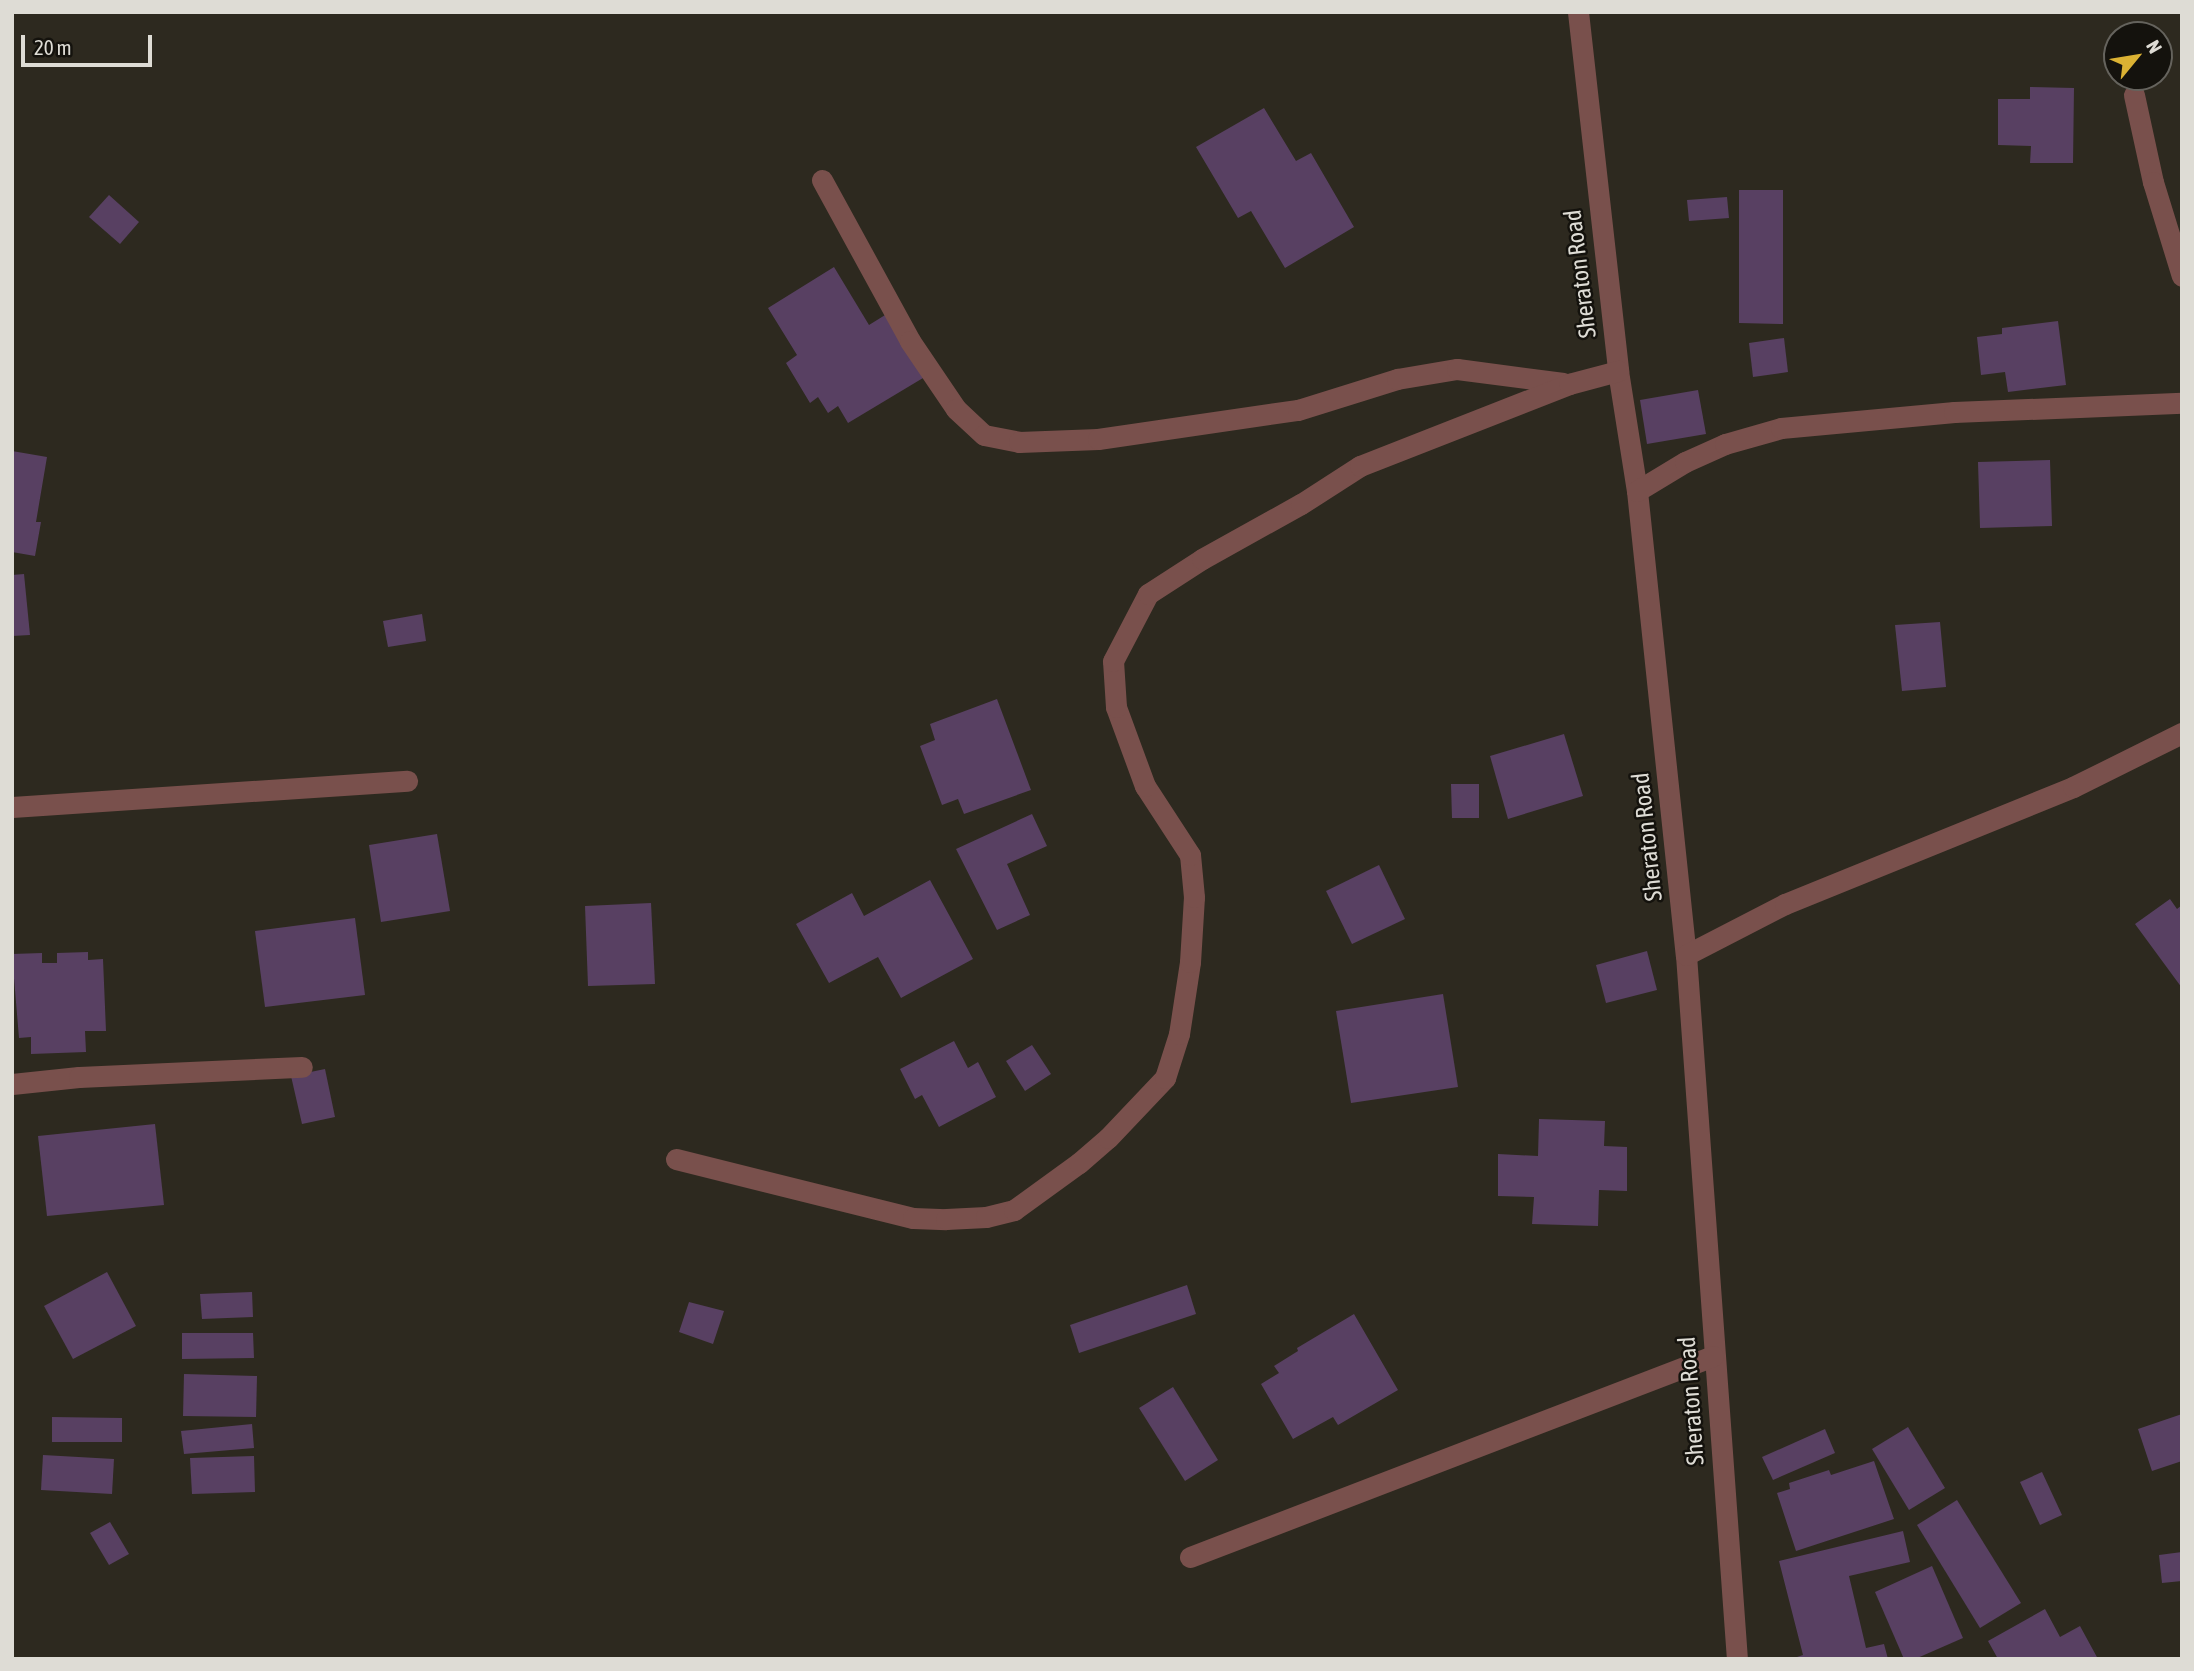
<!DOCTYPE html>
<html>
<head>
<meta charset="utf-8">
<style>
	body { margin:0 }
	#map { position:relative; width:2194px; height:1671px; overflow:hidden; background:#2d291f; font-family:"Asap Condensed",sans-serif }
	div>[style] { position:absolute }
	.building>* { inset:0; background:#584062 }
	.street>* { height:21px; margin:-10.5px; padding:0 10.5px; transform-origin:10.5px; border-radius:10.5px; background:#79504c }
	span { translate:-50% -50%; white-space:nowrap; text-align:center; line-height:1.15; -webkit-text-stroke:5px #14120d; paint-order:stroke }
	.street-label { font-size:24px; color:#dedcd5 }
	.frame { position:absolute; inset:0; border:14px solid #dedcd5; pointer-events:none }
	.north { position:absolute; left:2103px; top:21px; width:70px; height:70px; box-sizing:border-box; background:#14120d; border:2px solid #65635d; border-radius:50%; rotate:60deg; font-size:19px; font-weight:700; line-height:28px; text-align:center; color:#dedcd5 }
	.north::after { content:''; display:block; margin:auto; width:24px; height:32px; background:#dbb233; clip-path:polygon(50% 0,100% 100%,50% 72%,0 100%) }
	.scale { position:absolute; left:21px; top:35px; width:131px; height:32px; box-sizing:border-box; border:4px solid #dedcd5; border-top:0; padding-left:9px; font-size:21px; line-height:24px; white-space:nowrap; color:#dedcd5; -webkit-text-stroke:5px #14120d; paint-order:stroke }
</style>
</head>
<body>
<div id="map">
	<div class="building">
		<i style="clip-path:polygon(2030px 87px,2074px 88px,2073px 163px,2030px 163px,2031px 146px,1998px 145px,1998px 99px,2030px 99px)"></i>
		<i style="clip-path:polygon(1264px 108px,1296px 161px,1311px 153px,1354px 227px,1285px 268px,1251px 211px,1238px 218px,1196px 147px)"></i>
		<i style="clip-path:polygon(1739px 190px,1783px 190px,1783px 324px,1739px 323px)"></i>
		<i style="clip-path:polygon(109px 195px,139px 222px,120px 244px,89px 217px)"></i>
		<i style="clip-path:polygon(1727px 197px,1729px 218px,1689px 221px,1687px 200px)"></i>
		<i style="clip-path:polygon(834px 267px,869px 325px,890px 312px,928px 375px,848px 423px,838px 406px,828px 413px,818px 397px,810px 403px,786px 363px,797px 355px,768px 308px)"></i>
		<i style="clip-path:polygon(2058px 321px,2066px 385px,2008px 392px,2005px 372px,1981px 375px,1977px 337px,2002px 334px,2002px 328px)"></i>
		<i style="clip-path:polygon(1784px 338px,1788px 372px,1753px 377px,1749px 343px)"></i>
		<i style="clip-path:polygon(1698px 390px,1706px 434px,1647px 444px,1640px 400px)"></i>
		<i style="clip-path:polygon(12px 451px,47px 457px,36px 522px,41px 522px,35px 556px,12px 552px)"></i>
		<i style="clip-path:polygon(2050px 460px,2052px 526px,1980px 528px,1978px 462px)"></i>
		<i style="clip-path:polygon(24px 574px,30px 635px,12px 636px,12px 575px)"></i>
		<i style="clip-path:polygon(422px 614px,426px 641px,388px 647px,383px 621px)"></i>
		<i style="clip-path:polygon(1940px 622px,1946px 687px,1902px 691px,1895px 625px)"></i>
		<i style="clip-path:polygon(997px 699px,1031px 790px,964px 814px,958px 799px,942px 805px,920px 746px,935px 740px,930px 724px)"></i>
		<i style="clip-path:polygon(1564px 734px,1583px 796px,1508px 819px,1490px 756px)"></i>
		<i style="clip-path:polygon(1451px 784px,1479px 784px,1479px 818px,1452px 818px)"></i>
		<i style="clip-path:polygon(1032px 814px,1047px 846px,1007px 864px,1030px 915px,997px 930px,956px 849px)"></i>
		<i style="clip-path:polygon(437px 834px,450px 911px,381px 922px,369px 845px)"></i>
		<i style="clip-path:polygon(1379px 865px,1405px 919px,1352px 944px,1326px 891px)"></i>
		<i style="clip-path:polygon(930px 880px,973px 959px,901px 998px,878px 957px,829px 983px,796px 924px,852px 893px,864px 916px)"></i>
		<i style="clip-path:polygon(2170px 899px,2177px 909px,2182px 905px,2182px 988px,2135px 924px)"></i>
		<i style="clip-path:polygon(651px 903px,655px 984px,588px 986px,585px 906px)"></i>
		<i style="clip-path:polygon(355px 918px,365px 995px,265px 1007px,255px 931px)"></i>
		<i style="clip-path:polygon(1647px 951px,1657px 990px,1606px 1003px,1596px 965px)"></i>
		<i style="clip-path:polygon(88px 952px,88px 960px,103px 959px,106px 1031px,85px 1031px,86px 1052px,31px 1054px,31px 1037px,19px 1038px,12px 954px,42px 953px,42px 963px,57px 963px,57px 953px)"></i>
		<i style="clip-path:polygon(1443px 994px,1458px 1087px,1351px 1103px,1336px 1011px)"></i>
		<i style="clip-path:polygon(954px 1041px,968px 1068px,978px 1062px,996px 1097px,939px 1127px,922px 1095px,915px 1099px,900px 1069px)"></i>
		<i style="clip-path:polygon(1032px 1045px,1051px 1074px,1025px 1091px,1006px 1061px)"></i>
		<i style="clip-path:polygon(325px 1069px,335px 1117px,302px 1124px,291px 1076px)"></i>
		<i style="clip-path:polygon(1539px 1119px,1605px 1121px,1604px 1146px,1627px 1147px,1627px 1191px,1599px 1190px,1598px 1226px,1532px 1224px,1534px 1197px,1498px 1196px,1498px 1154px,1538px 1156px)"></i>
		<i style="clip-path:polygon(155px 1124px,164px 1205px,47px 1216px,38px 1136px)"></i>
		<i style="clip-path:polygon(107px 1272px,136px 1326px,73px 1359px,44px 1306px)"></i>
		<i style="clip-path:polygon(1187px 1285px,1196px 1314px,1079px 1353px,1070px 1325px)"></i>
		<i style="clip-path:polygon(252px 1292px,253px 1317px,202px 1319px,200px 1294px)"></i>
		<i style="clip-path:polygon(689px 1302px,724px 1311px,713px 1344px,679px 1332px)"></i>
		<i style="clip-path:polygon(1354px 1314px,1398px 1390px,1338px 1425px,1333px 1417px,1293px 1439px,1261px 1384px,1279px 1373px,1274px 1366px,1298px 1351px,1297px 1348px)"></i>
		<i style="clip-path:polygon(182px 1333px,253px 1333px,254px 1358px,182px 1359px)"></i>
		<i style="clip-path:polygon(184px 1374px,257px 1376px,256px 1417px,183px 1416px)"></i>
		<i style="clip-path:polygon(1173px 1387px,1218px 1460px,1185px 1481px,1139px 1408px)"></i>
		<i style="clip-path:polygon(2182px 1414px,2182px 1461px,2152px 1471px,2138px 1429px)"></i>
		<i style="clip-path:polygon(52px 1417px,122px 1418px,122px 1442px,52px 1442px)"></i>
		<i style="clip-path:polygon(252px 1424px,254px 1448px,184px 1454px,181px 1431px)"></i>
		<i style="clip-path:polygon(1908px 1427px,1945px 1488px,1909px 1510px,1872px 1449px)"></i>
		<i style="clip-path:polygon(1825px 1429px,1835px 1453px,1773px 1480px,1762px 1457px)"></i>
		<i style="clip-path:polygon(43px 1455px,114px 1459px,112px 1494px,41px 1490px)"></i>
		<i style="clip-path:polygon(254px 1456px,255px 1492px,192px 1494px,190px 1458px)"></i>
		<i style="clip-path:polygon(1874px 1461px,1894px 1519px,1796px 1551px,1777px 1493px,1790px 1489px,1789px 1483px,1829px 1470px,1831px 1475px)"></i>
		<i style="clip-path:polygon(2042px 1472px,2062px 1515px,2040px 1525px,2020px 1482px)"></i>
		<i style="clip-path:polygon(1957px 1500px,2021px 1603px,1980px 1628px,1917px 1525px)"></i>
		<i style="clip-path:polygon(110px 1522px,129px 1554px,109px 1565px,90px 1533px)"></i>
		<i style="clip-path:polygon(1903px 1531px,1910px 1562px,1849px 1576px,1866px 1648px,1884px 1644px,1888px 1659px,1791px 1659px,1803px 1655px,1779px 1561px)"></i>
		<i style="clip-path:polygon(2182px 1552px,2182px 1581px,2162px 1583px,2159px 1555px)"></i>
		<i style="clip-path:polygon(1932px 1566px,1963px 1638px,1915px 1659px,1904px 1659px,1875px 1592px)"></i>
		<i style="clip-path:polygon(2045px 1609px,2060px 1637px,2080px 1626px,2098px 1659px,1998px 1659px,1988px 1641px)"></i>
	</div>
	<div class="street">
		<i style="left:1578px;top:12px;width:361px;rotate:83.6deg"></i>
		<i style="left:1618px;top:371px;width:121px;rotate:81deg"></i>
		<i style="left:1637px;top:491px;width:467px;rotate:84deg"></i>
		<i style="left:1686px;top:955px;width:706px;rotate:85.86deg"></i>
		<i style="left:2134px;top:95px;width:89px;rotate:77.7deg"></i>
		<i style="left:2153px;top:182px;width:98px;rotate:72.9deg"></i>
		<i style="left:822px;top:180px;width:183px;rotate:61.3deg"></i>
		<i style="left:910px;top:341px;width:82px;rotate:55.9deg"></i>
		<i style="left:956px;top:409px;width:38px;rotate:43deg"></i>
		<i style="left:984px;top:435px;width:36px;rotate:11deg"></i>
		<i style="left:1019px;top:442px;width:79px;rotate:-2.2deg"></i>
		<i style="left:1098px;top:439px;width:202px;rotate:-8.3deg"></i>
		<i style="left:1298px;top:410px;width:104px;rotate:-17.4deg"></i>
		<i style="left:1397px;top:379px;width:61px;rotate:-9.5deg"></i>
		<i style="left:1457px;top:369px;width:107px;rotate:7.5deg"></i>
		<i style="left:1637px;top:491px;width:56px;rotate:-31.1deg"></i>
		<i style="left:1685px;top:462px;width:44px;rotate:-24.2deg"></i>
		<i style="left:1725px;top:444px;width:58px;rotate:-15.9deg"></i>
		<i style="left:1781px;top:428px;width:174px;rotate:-5.3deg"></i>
		<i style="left:1954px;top:412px;width:228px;rotate:-2.3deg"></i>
		<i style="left:12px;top:807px;width:396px;rotate:-3.8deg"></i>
		<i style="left:1686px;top:955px;width:111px;rotate:-27.3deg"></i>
		<i style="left:1785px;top:904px;width:311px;rotate:-22.1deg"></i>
		<i style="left:2073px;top:787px;width:122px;rotate:-26.4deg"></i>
		<i style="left:12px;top:1084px;width:67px;rotate:-6deg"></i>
		<i style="left:79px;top:1077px;width:223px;rotate:-2.6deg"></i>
		<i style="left:676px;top:1159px;width:244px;rotate:14deg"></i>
		<i style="left:913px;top:1218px;width:33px;rotate:2deg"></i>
		<i style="left:946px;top:1219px;width:40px;rotate:-2.9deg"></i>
		<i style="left:986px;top:1217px;width:29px;rotate:-14deg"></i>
		<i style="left:1014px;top:1210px;width:80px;rotate:-35.9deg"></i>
		<i style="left:1079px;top:1163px;width:38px;rotate:-41deg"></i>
		<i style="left:1108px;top:1138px;width:83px;rotate:-46.5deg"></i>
		<i style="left:1165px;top:1078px;width:46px;rotate:-72.3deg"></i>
		<i style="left:1179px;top:1034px;width:73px;rotate:-81.3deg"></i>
		<i style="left:1190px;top:962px;width:65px;rotate:-86.5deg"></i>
		<i style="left:1194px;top:897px;width:42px;rotate:-95.4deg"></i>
		<i style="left:1190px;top:855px;width:82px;rotate:-123.1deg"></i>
		<i style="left:1145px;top:786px;width:84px;rotate:-110.2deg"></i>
		<i style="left:1116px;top:707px;width:46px;rotate:-93.7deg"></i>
		<i style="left:1113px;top:661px;width:76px;rotate:-62.4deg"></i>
		<i style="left:1148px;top:594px;width:64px;rotate:-32.9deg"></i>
		<i style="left:1202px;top:559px;width:113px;rotate:-29.1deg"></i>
		<i style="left:1301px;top:504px;width:70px;rotate:-32.8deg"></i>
		<i style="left:1360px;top:466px;width:225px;rotate:-21.4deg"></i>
		<i style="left:1569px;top:384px;width:51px;rotate:-14.9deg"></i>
		<i style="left:1190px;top:1557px;width:560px;rotate:-21.02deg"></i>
	</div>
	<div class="street-label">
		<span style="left:1580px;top:274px;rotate:-97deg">Sheraton Road</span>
		<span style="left:1647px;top:837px;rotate:-96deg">Sheraton Road</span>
		<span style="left:1691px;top:1401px;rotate:-94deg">Sheraton Road</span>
	</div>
	<div class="frame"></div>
	<div class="north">N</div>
	<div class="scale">20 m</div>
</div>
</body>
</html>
